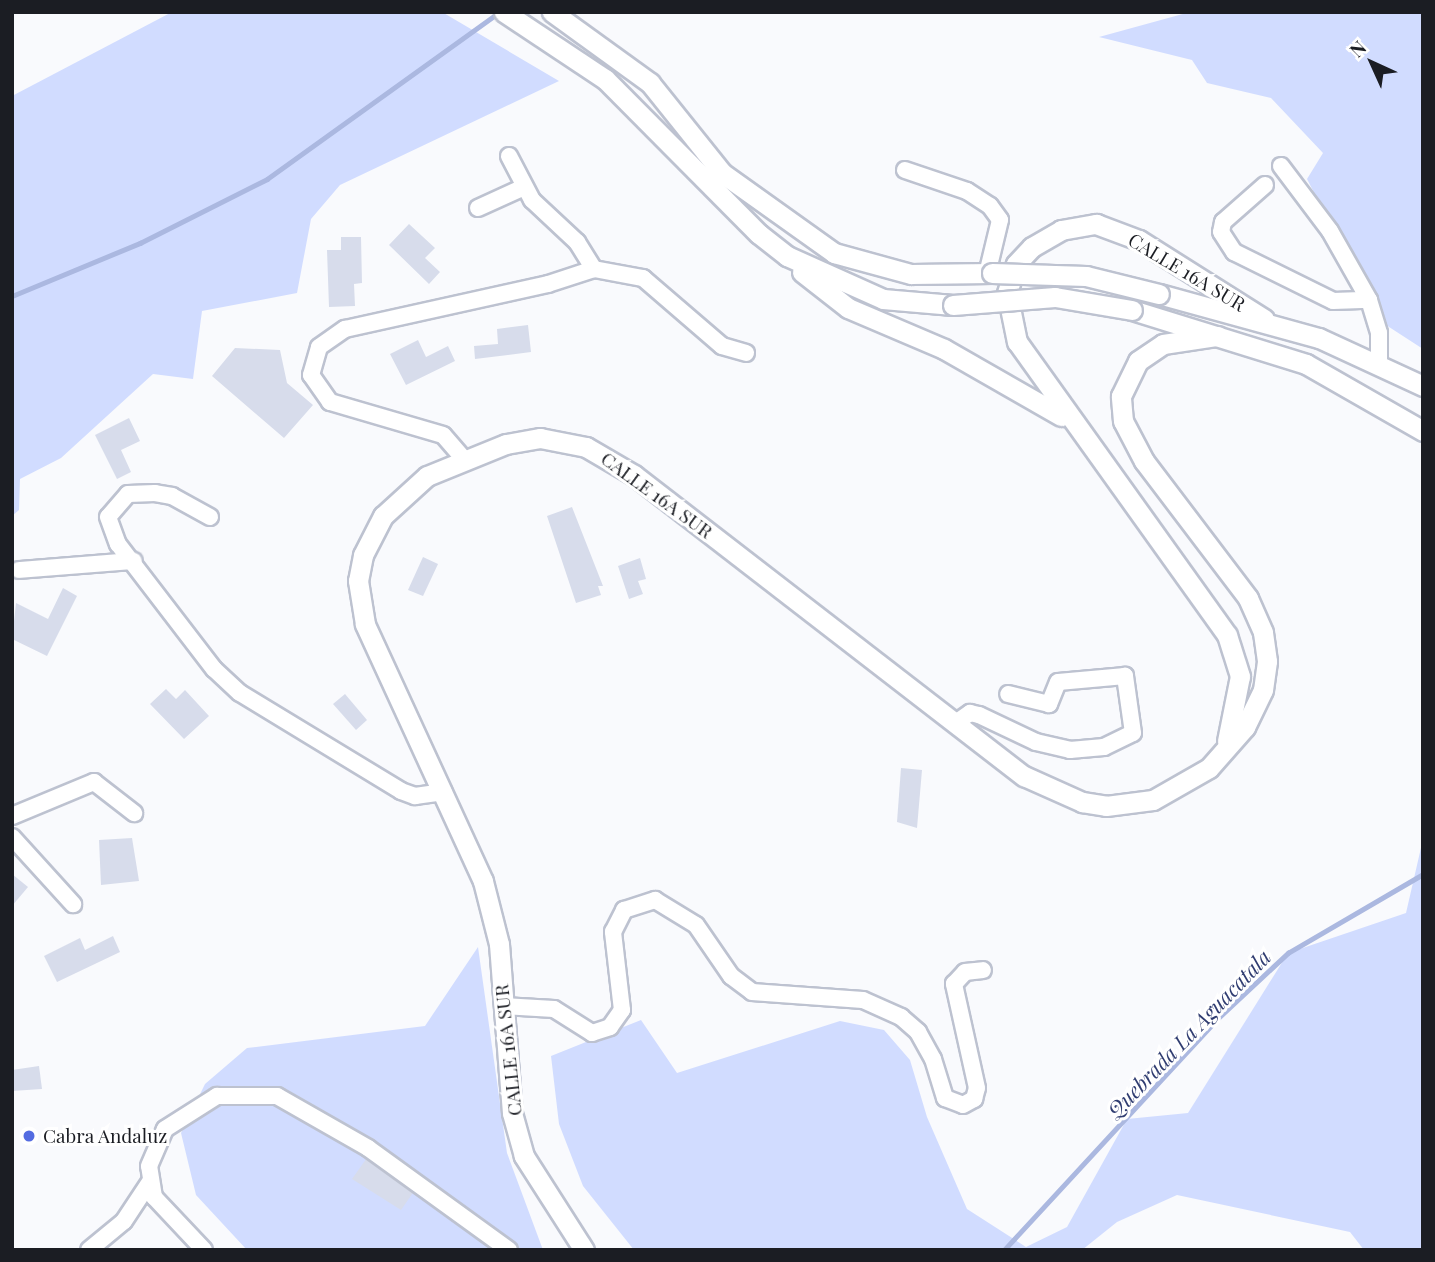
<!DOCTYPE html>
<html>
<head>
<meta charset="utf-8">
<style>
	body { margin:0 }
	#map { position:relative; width:1435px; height:1262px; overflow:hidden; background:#f9fafd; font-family:"Playfair Display",serif }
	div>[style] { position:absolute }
	.green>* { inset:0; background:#d1dcff }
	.stream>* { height:4.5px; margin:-2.25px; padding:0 2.25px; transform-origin:2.25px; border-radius:2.25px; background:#abb8e0 }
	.building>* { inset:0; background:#d7dceb }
	.roads { filter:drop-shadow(2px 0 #bdc2d0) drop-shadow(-2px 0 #bdc2d0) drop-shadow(0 2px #bdc2d0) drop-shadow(0 -2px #bdc2d0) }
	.minor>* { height:16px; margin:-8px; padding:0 8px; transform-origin:8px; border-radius:8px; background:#fff }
	.major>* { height:19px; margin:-9.5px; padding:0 9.5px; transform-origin:9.5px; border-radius:9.5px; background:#fff }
	.bridges { filter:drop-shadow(2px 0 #bdc2d0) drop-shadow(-2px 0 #bdc2d0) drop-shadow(0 2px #bdc2d0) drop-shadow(0 -2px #bdc2d0) }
	.major-bridge>* { height:19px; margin:-9.5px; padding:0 9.5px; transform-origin:9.5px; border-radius:9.5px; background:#fff }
	.dots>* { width:19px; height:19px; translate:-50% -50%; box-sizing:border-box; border:4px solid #fff; border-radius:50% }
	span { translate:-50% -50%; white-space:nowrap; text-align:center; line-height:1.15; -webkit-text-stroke:6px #fff; paint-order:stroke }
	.street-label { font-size:19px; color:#1b1d23 }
	.poi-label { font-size:19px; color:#1b1d23 }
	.left { translate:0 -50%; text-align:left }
	.water-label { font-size:21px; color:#303d71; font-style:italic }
	.frame { position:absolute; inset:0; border:14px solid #1b1d23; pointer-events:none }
	.north { position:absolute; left:1337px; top:28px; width:70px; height:70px; -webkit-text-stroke:5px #fff; paint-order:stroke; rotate:315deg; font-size:19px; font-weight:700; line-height:28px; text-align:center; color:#1b1d23 }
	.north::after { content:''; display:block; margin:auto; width:24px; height:32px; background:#1b1d23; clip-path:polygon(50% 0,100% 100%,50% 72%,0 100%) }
</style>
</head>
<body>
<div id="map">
	<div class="green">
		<i style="clip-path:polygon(172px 12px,442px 12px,559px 81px,340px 185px,311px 219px,297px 293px,202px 311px,193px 379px,153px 374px,61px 458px,20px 479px,19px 510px,12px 516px,12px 96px)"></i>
		<i style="clip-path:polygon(1190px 12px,1423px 12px,1423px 349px,1386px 325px,1369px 300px,1307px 179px,1323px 153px,1271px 98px,1207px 83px,1192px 60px,1099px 37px)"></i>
		<i style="clip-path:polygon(1423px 839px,1423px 1250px,1364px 1250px,1350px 1232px,1177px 1195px,1117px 1222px,1082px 1250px,634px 1250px,583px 1186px,559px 1124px,551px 1056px,641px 1020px,677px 1073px,840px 1021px,884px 1030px,910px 1060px,927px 1117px,967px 1209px,1026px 1247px,1067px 1227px,1127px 1119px,1188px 1113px,1288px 953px,1406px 913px)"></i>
		<i style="clip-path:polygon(478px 947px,507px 1153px,543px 1250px,247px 1250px,196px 1195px,181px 1133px,205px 1084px,247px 1048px,425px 1026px)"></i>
	</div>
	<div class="stream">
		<i style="left:12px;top:296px;width:139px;rotate:-22.5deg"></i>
		<i style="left:140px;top:243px;width:142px;rotate:-26.7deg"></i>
		<i style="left:267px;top:179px;width:284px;rotate:-35.7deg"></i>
		<i style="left:1004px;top:1250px;width:311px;rotate:-47.3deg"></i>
		<i style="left:1215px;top:1021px;width:100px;rotate:-43deg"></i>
		<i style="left:1288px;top:953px;width:156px;rotate:-30.3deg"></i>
	</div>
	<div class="building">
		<i style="clip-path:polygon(409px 224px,435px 248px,425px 258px,440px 272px,429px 284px,389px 245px)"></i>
		<i style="clip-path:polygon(341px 237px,361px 237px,362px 283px,354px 284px,355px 306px,329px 307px,327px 250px,341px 250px)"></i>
		<i style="clip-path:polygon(528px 325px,531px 352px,475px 359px,474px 346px,498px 344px,497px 329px)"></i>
		<i style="clip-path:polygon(418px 340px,426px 357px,448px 346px,455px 361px,406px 385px,390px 354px)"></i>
		<i style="clip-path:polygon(235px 348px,280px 350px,287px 383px,313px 405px,284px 438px,212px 376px)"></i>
		<i style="clip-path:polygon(129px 418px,140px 441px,121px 450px,131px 472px,117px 479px,95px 435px)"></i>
		<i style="clip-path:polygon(572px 507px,603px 586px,598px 586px,601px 595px,576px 603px,547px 516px)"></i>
		<i style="clip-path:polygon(423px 557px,438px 564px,423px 596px,408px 590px)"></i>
		<i style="clip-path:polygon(640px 558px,646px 579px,638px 581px,643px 594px,629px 599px,618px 566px)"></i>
		<i style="clip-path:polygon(63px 588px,77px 596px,47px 656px,12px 639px,16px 603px,48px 619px)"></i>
		<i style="clip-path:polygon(166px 689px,176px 699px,185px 690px,209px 716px,184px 739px,150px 704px)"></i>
		<i style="clip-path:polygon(345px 694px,367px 720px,356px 730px,333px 704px)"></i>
		<i style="clip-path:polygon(901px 768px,922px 770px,917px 828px,897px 822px)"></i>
		<i style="clip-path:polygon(132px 838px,139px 881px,101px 885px,99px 840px)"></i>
		<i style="clip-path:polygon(12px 874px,28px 887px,12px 906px)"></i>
		<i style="clip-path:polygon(113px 936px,120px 952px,57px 982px,44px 956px,80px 938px,85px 950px)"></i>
		<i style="clip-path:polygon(39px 1066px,42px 1089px,12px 1091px,12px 1070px)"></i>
		<i style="clip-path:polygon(369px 1155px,417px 1187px,401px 1210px,352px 1179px)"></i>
	</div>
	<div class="roads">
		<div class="minor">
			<i style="left:509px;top:156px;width:50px;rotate:62.4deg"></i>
			<i style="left:532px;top:200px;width:62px;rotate:43deg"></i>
			<i style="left:577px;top:242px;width:32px;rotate:58deg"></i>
			<i style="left:1281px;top:166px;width:81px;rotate:53deg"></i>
			<i style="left:1330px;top:231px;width:79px;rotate:60.5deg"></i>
			<i style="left:1369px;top:300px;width:34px;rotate:73deg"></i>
			<i style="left:1379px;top:333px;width:29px;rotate:90deg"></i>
			<i style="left:905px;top:170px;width:65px;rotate:18.7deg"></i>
			<i style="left:967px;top:191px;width:27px;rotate:33deg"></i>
			<i style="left:990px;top:206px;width:17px;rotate:54deg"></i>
			<i style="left:1000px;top:220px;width:56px;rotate:103.5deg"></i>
			<i style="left:1265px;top:185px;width:56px;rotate:138.6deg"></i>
			<i style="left:1223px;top:222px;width:10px;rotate:101deg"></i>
			<i style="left:1221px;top:232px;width:24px;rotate:57deg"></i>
			<i style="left:1234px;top:252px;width:110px;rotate:26.3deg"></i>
			<i style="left:1333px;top:301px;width:36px;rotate:-2deg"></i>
			<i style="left:478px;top:208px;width:51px;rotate:-24.5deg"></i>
			<i style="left:463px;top:458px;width:30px;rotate:-131deg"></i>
			<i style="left:443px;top:435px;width:118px;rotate:-163.7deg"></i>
			<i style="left:330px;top:402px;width:33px;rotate:-125deg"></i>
			<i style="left:311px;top:375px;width:29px;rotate:-74deg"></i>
			<i style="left:319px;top:347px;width:32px;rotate:-35deg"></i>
			<i style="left:345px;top:329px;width:208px;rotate:-12.5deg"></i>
			<i style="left:548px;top:284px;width:48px;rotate:-18.1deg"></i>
			<i style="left:594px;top:269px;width:50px;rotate:10.4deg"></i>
			<i style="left:643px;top:278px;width:104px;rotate:40.7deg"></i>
			<i style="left:722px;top:346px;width:25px;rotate:16deg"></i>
			<i style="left:210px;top:517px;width:43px;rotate:-151.1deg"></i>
			<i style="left:172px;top:496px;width:17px;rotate:-170deg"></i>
			<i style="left:155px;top:493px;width:27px;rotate:178deg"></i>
			<i style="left:128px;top:494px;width:30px;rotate:131deg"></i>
			<i style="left:108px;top:517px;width:29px;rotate:70deg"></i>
			<i style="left:118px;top:544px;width:158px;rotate:52.5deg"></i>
			<i style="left:214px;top:669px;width:35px;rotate:43deg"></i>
			<i style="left:240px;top:693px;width:188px;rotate:31.3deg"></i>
			<i style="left:401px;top:791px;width:15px;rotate:20deg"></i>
			<i style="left:415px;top:796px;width:29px;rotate:-8deg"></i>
			<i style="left:19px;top:570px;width:115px;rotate:-4.5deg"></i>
			<i style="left:957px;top:722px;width:16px;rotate:-35deg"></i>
			<i style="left:970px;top:713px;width:9px;rotate:13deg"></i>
			<i style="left:979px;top:715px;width:63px;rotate:25.3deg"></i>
			<i style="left:1036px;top:742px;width:35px;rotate:13deg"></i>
			<i style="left:1070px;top:750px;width:34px;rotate:-5deg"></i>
			<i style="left:1104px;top:747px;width:32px;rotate:-26deg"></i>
			<i style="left:1133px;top:733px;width:58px;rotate:-98deg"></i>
			<i style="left:1125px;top:676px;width:67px;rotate:174.9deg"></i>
			<i style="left:1058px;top:682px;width:24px;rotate:112deg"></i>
			<i style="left:1049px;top:704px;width:42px;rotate:-166.3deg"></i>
			<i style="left:12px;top:816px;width:89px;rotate:-22.5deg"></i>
			<i style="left:94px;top:782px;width:51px;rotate:37.8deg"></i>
			<i style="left:12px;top:837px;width:91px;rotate:47.7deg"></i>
			<i style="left:503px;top:1006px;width:51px;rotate:3.4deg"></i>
			<i style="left:554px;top:1009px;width:45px;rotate:32.3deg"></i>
			<i style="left:592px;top:1033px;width:19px;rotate:-18deg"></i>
			<i style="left:610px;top:1027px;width:21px;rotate:-55deg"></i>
			<i style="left:622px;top:1010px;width:79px;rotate:-96.6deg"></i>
			<i style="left:613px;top:932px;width:25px;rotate:-63deg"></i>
			<i style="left:624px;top:910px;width:33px;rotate:-18deg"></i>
			<i style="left:655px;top:900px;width:48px;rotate:31.4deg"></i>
			<i style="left:696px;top:925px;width:62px;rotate:55.5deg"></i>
			<i style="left:731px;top:976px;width:26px;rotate:37deg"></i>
			<i style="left:752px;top:992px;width:111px;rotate:4.1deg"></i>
			<i style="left:863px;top:1000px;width:42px;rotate:24.1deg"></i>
			<i style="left:901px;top:1017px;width:23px;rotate:41deg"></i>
			<i style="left:918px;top:1032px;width:31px;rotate:61deg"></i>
			<i style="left:933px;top:1059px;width:41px;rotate:72.9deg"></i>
			<i style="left:945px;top:1098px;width:19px;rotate:21deg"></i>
			<i style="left:963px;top:1105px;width:13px;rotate:-29deg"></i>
			<i style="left:974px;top:1099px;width:11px;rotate:-75deg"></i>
			<i style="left:977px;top:1088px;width:107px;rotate:-102.5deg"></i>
			<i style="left:954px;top:984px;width:16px;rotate:-47deg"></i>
			<i style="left:965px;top:972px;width:18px;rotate:-6deg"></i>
			<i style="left:89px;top:1250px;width:45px;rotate:-39.6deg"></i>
			<i style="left:124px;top:1221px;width:49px;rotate:-56.6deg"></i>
			<i style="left:204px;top:1250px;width:73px;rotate:-133.3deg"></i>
			<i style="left:154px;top:1197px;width:31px;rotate:-99deg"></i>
			<i style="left:149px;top:1166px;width:40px;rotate:-66.6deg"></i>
			<i style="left:165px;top:1129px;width:62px;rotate:-32.4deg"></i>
			<i style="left:217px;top:1096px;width:60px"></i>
			<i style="left:277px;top:1096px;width:105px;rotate:29.7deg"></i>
			<i style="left:368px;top:1148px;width:174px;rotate:35.9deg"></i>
		</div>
		<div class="major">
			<i style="left:504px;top:12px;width:121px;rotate:33.6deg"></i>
			<i style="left:605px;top:79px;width:218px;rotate:45.2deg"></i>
			<i style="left:759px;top:234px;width:36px;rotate:38deg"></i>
			<i style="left:787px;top:256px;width:105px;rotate:24.1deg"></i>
			<i style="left:883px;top:299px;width:70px;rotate:4.9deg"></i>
			<i style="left:552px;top:12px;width:121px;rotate:35.9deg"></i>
			<i style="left:650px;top:83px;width:115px;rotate:51.3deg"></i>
			<i style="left:722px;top:173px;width:138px;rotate:35.5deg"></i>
			<i style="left:834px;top:253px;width:80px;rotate:15.3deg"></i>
			<i style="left:911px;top:274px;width:81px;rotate:-0.7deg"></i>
			<i style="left:802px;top:272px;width:58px;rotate:38deg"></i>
			<i style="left:848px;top:308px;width:104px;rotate:23.1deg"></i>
			<i style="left:944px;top:349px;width:135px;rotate:29.8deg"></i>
			<i style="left:1159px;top:294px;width:166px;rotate:15.4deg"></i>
			<i style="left:1319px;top:338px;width:115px;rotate:24.8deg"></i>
			<i style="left:1132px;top:310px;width:182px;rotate:17.2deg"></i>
			<i style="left:1306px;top:364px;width:135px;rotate:29.8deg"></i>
			<i style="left:1227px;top:741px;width:66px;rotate:-78.7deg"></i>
			<i style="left:1240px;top:676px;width:43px;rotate:-107.6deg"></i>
			<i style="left:1227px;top:635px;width:360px;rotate:-125.6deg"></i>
			<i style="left:1017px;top:342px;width:50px;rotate:-101.5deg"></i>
			<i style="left:1007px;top:293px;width:30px;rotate:-73deg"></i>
			<i style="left:1016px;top:264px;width:23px;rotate:-47deg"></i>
			<i style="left:1032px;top:247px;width:34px;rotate:-30deg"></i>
			<i style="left:1061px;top:230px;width:36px;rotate:-10deg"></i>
			<i style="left:1096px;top:224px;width:46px;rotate:20.4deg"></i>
			<i style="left:1139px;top:240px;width:148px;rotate:32.3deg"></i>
			<i style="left:584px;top:1250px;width:112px;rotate:-122.6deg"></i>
			<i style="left:524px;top:1156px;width:45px;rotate:-105.6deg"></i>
			<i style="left:512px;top:1113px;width:169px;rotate:-94.4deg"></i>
			<i style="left:499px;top:944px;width:65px;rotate:-104.3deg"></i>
			<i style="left:483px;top:881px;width:283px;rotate:-114.7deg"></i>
			<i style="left:365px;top:624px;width:44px;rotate:-99.2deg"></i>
			<i style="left:358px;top:581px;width:26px;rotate:-79deg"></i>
			<i style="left:363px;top:555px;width:44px;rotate:-62.9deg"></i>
			<i style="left:383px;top:516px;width:59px;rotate:-42.3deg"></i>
			<i style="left:427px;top:476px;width:85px;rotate:-22.1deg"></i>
			<i style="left:506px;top:444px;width:35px;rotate:-10deg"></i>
			<i style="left:540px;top:438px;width:47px;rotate:11.1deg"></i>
			<i style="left:586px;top:447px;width:56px;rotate:30.3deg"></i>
			<i style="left:634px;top:475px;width:493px;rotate:37.7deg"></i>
			<i style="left:1024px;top:776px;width:64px;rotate:24.1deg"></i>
			<i style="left:1082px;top:802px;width:24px;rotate:9deg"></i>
			<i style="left:1106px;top:806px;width:47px;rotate:-7.3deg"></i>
			<i style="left:1153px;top:800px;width:64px;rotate:-29.7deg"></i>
			<i style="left:1209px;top:768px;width:55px;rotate:-48.7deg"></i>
			<i style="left:1245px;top:727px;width:41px;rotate:-64.1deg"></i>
			<i style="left:1263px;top:690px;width:29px;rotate:-82deg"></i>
			<i style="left:1267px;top:661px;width:29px;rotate:-98deg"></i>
			<i style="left:1263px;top:632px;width:37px;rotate:-114deg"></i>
			<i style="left:1248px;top:598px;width:172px;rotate:-127.2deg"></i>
			<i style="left:1144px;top:461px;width:45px;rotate:-117.7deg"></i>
			<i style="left:1123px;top:421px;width:25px;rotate:-95deg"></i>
			<i style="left:1121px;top:396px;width:39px;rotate:-64deg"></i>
			<i style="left:1138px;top:361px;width:30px;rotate:-34deg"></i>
			<i style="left:1163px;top:344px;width:55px;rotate:-8.4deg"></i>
		</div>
	</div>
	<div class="bridges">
		<div class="major-bridge">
			<i style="left:992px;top:273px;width:94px;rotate:1.8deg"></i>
			<i style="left:1086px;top:276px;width:75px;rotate:13.9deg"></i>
			<i style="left:953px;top:305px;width:102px;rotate:-4.5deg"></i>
			<i style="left:1055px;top:297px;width:78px;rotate:9.6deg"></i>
		</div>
	</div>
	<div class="dots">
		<i style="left:29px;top:1136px;background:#546ce1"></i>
	</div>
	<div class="street-label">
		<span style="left:1187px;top:272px;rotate:31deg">CALLE 16A SUR</span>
		<span style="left:657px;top:495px;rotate:36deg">CALLE 16A SUR</span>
		<span style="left:508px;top:1050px;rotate:-96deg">CALLE 16A SUR</span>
	</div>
	<div class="poi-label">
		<span class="left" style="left:43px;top:1136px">Cabra Andaluz</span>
	</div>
	<div class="water-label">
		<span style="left:1188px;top:1033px;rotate:-46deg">Quebrada La Aguacatala</span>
	</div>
	<div class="frame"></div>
	<div class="north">N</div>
</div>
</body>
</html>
